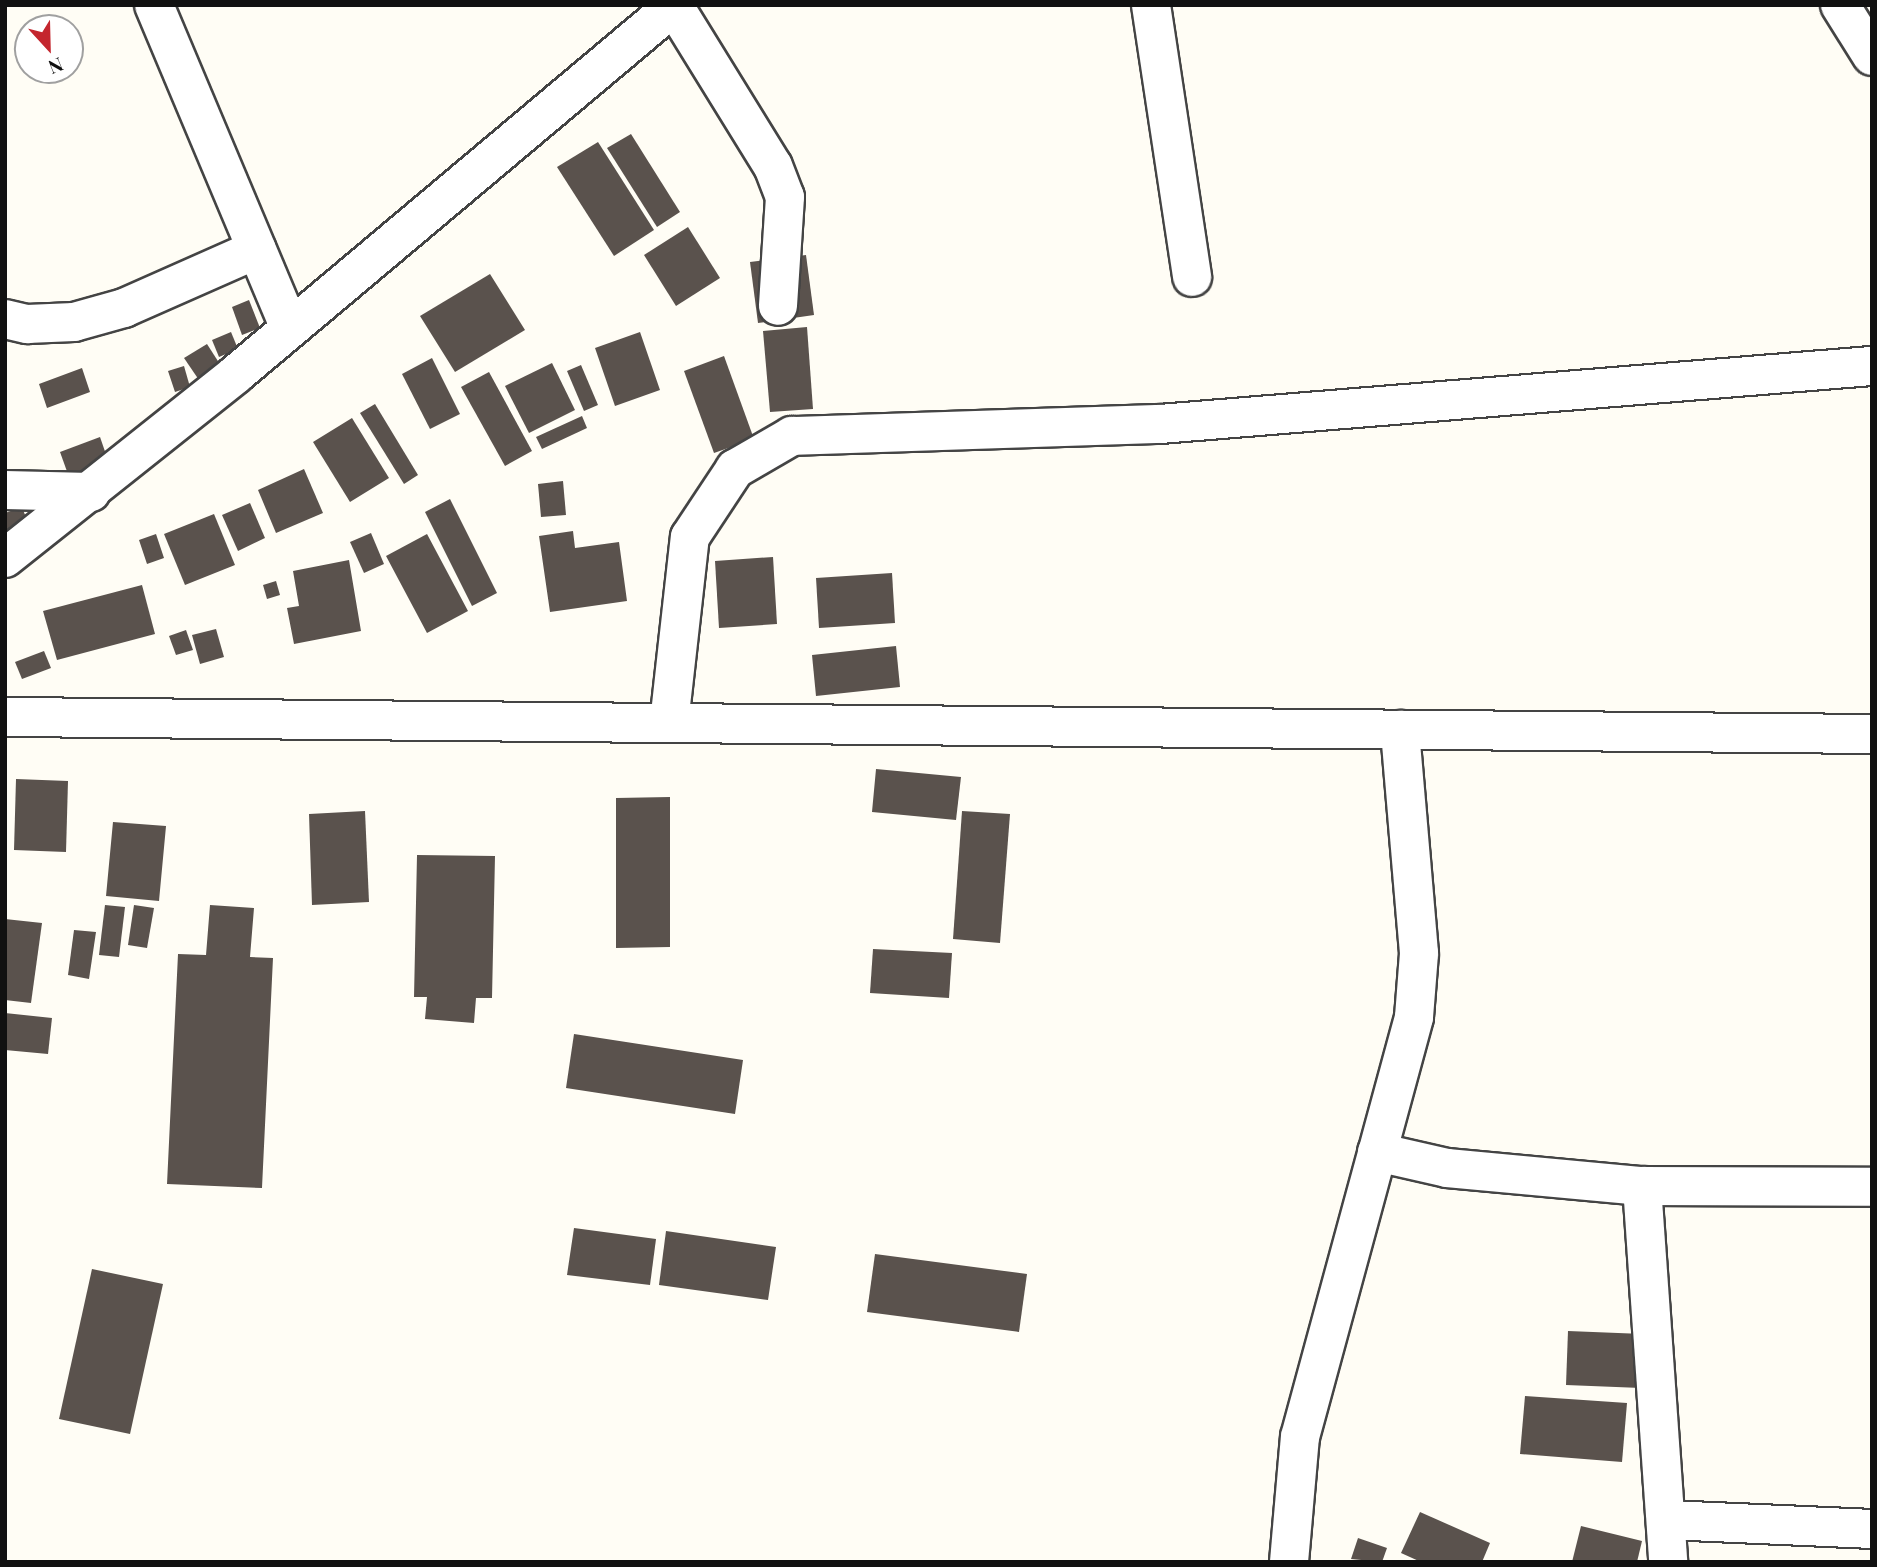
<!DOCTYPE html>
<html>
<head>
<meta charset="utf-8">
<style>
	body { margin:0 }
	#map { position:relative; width:1877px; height:1567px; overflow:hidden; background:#fffdf5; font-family:"Playfair Display",serif }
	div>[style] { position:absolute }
	.building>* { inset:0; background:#5a524d }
	.roads { filter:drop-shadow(2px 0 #444) drop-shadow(-2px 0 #444) drop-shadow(0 2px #444) drop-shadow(0 -2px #444) }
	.minor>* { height:38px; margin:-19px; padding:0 19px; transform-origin:19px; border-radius:19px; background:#fff }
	span { translate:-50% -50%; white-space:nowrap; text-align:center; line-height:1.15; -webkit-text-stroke:7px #fff; paint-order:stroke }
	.frame { position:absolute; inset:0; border:7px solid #111; pointer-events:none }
	.north { position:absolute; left:14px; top:14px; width:70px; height:70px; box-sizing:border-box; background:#fff; border:2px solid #a0a0a0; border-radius:50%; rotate:158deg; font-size:19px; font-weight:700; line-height:28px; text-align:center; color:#111 }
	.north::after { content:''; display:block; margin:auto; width:24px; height:32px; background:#c4262e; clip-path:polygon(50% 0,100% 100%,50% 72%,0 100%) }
</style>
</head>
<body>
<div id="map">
	<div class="building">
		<i style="clip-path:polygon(631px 134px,680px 212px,657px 227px,607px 148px)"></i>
		<i style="clip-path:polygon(598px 142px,654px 230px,614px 256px,557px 167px)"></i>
		<i style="clip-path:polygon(688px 227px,720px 278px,676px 306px,644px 255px)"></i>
		<i style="clip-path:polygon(806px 255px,814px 315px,758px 323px,750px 262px)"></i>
		<i style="clip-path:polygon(490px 274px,525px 330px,455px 372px,420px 316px)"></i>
		<i style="clip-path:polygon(249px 300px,260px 328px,242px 335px,232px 307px)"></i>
		<i style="clip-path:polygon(807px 327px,813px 409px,770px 412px,763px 331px)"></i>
		<i style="clip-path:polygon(231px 332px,238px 349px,219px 357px,212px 340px)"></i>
		<i style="clip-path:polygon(640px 332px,660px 390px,615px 406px,595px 348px)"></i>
		<i style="clip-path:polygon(207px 344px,223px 369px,201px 383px,184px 358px)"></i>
		<i style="clip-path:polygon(724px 356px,754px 439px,714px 453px,684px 371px)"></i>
		<i style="clip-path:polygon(432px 358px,460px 414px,430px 429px,402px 374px)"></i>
		<i style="clip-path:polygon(552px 363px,575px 410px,529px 433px,505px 386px)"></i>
		<i style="clip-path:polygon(581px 365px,598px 405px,584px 411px,567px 371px)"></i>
		<i style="clip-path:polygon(184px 366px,190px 387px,175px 392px,168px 371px)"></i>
		<i style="clip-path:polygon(82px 368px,90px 392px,47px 408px,39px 384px)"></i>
		<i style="clip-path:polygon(489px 372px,532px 451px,505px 466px,461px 387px)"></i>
		<i style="clip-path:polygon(375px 404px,418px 475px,404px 484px,360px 413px)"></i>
		<i style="clip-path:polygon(582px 416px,587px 428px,542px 449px,536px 437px)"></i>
		<i style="clip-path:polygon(352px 418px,389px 478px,350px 502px,313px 442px)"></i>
		<i style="clip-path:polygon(100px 437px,109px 463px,69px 477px,60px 452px)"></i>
		<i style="clip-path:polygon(304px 469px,323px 513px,276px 533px,258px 490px)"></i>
		<i style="clip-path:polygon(563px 481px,566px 515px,541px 517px,538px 484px)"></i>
		<i style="clip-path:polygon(450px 499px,497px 593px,472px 606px,425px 512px)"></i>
		<i style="clip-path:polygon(250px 503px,265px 538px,238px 551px,222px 515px)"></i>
		<i style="clip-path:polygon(22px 507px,30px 528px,5px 538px,5px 513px)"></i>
		<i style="clip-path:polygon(214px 514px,235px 565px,185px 585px,164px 534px)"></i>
		<i style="clip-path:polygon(573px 531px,575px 548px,619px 542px,627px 601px,550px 612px,539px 536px)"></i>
		<i style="clip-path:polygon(371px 533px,384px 564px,364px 573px,350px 542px)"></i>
		<i style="clip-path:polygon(156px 534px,164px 558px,147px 564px,139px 540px)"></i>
		<i style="clip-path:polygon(427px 534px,468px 611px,427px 633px,386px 556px)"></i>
		<i style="clip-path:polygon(773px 557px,777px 624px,719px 628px,715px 561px)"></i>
		<i style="clip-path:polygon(349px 560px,361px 631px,294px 644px,287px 608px,299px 606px,293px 571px)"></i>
		<i style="clip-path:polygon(892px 573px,895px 623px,819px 628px,816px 578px)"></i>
		<i style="clip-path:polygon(276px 581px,280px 595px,267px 599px,263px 585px)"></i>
		<i style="clip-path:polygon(142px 585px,155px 634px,57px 660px,43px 611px)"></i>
		<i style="clip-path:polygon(216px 629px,224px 657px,200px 664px,192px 635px)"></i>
		<i style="clip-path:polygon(186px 630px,193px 650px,176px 655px,169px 636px)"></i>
		<i style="clip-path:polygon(896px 646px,900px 687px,816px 696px,812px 655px)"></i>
		<i style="clip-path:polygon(44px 651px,51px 668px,22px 679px,15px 662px)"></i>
		<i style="clip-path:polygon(876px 769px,961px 777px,956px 820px,872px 812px)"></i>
		<i style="clip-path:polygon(16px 779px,68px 781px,66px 852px,14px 850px)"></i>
		<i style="clip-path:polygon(670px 797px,670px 947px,616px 948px,616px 798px)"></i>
		<i style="clip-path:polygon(365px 811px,369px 902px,312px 905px,309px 814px)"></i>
		<i style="clip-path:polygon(962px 811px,1010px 814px,1000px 943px,953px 939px)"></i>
		<i style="clip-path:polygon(113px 822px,166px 826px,159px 901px,106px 896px)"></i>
		<i style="clip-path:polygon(417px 855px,495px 856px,492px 998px,476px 998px,474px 1023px,425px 1019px,427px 997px,414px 997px)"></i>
		<i style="clip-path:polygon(105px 905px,125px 907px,119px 957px,99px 955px)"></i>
		<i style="clip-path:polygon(134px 905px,154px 908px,147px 948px,128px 945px)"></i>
		<i style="clip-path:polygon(210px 905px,254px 908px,250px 957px,273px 958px,262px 1188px,167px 1184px,178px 954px,206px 955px)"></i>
		<i style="clip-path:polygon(5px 919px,42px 923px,31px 1003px,5px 1000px)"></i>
		<i style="clip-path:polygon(74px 930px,96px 932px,89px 979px,68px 975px)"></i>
		<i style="clip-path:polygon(873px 949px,952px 953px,949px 998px,870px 993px)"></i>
		<i style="clip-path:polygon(5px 1013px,52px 1018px,48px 1054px,5px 1050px)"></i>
		<i style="clip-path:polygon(574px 1034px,743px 1060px,735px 1114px,566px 1088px)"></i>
		<i style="clip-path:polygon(574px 1228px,656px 1239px,650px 1285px,567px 1275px)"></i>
		<i style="clip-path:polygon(666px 1231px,776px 1247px,768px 1300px,659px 1285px)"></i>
		<i style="clip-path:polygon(875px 1254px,1027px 1274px,1019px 1332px,867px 1312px)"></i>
		<i style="clip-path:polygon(92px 1269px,163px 1284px,130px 1434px,59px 1419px)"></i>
		<i style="clip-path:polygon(1568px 1331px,1643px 1334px,1641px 1388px,1566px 1385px)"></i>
		<i style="clip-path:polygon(1525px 1396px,1627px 1403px,1622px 1462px,1520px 1454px)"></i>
		<i style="clip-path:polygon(1420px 1512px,1490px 1543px,1482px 1562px,1421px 1562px,1401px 1553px)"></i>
		<i style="clip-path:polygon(1581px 1526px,1642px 1541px,1637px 1562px,1572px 1562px)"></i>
		<i style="clip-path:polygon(1358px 1538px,1387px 1548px,1382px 1562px,1351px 1559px)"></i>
	</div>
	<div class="roads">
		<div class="minor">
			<i style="left:154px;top:5px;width:350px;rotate:67.2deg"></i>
			<i style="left:1151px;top:5px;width:275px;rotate:81.4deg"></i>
			<i style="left:1840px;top:5px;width:60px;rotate:57.9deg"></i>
			<i style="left:674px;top:6px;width:188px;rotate:58.3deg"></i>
			<i style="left:773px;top:166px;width:33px;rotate:69deg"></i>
			<i style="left:785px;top:197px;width:109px;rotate:93.7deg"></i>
			<i style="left:5px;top:319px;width:23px;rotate:13deg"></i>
			<i style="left:27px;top:324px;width:47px;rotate:-2.4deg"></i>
			<i style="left:74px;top:322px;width:52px;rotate:-15.6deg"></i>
			<i style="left:124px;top:308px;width:145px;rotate:-23.9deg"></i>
			<i style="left:5px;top:490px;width:86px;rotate:1.3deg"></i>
			<i style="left:5px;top:558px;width:295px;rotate:-38.5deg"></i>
			<i style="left:236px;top:374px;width:573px;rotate:-40.05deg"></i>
			<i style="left:5px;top:717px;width:1867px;rotate:0.52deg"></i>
			<i style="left:669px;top:723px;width:187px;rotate:-83.6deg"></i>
			<i style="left:690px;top:537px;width:82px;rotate:-56.5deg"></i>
			<i style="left:735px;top:469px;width:66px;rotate:-30.1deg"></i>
			<i style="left:792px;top:436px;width:368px;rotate:-1.9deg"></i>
			<i style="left:1160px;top:424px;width:714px;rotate:-4.66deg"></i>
			<i style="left:1377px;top:1152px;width:72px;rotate:12.9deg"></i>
			<i style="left:1447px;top:1168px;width:196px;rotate:5.3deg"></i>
			<i style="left:1642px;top:1186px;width:230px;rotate:0.2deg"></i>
			<i style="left:1642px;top:1186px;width:377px;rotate:86deg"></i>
			<i style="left:1667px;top:1520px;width:205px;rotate:2.5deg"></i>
			<i style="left:1289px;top:1562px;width:125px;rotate:-85deg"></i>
			<i style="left:1300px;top:1437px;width:435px;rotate:-74.8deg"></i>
			<i style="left:1414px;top:1017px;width:64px;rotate:-85.5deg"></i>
			<i style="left:1419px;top:953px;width:224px;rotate:-94.9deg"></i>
		</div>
	</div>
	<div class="frame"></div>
	<div class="north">N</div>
</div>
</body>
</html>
